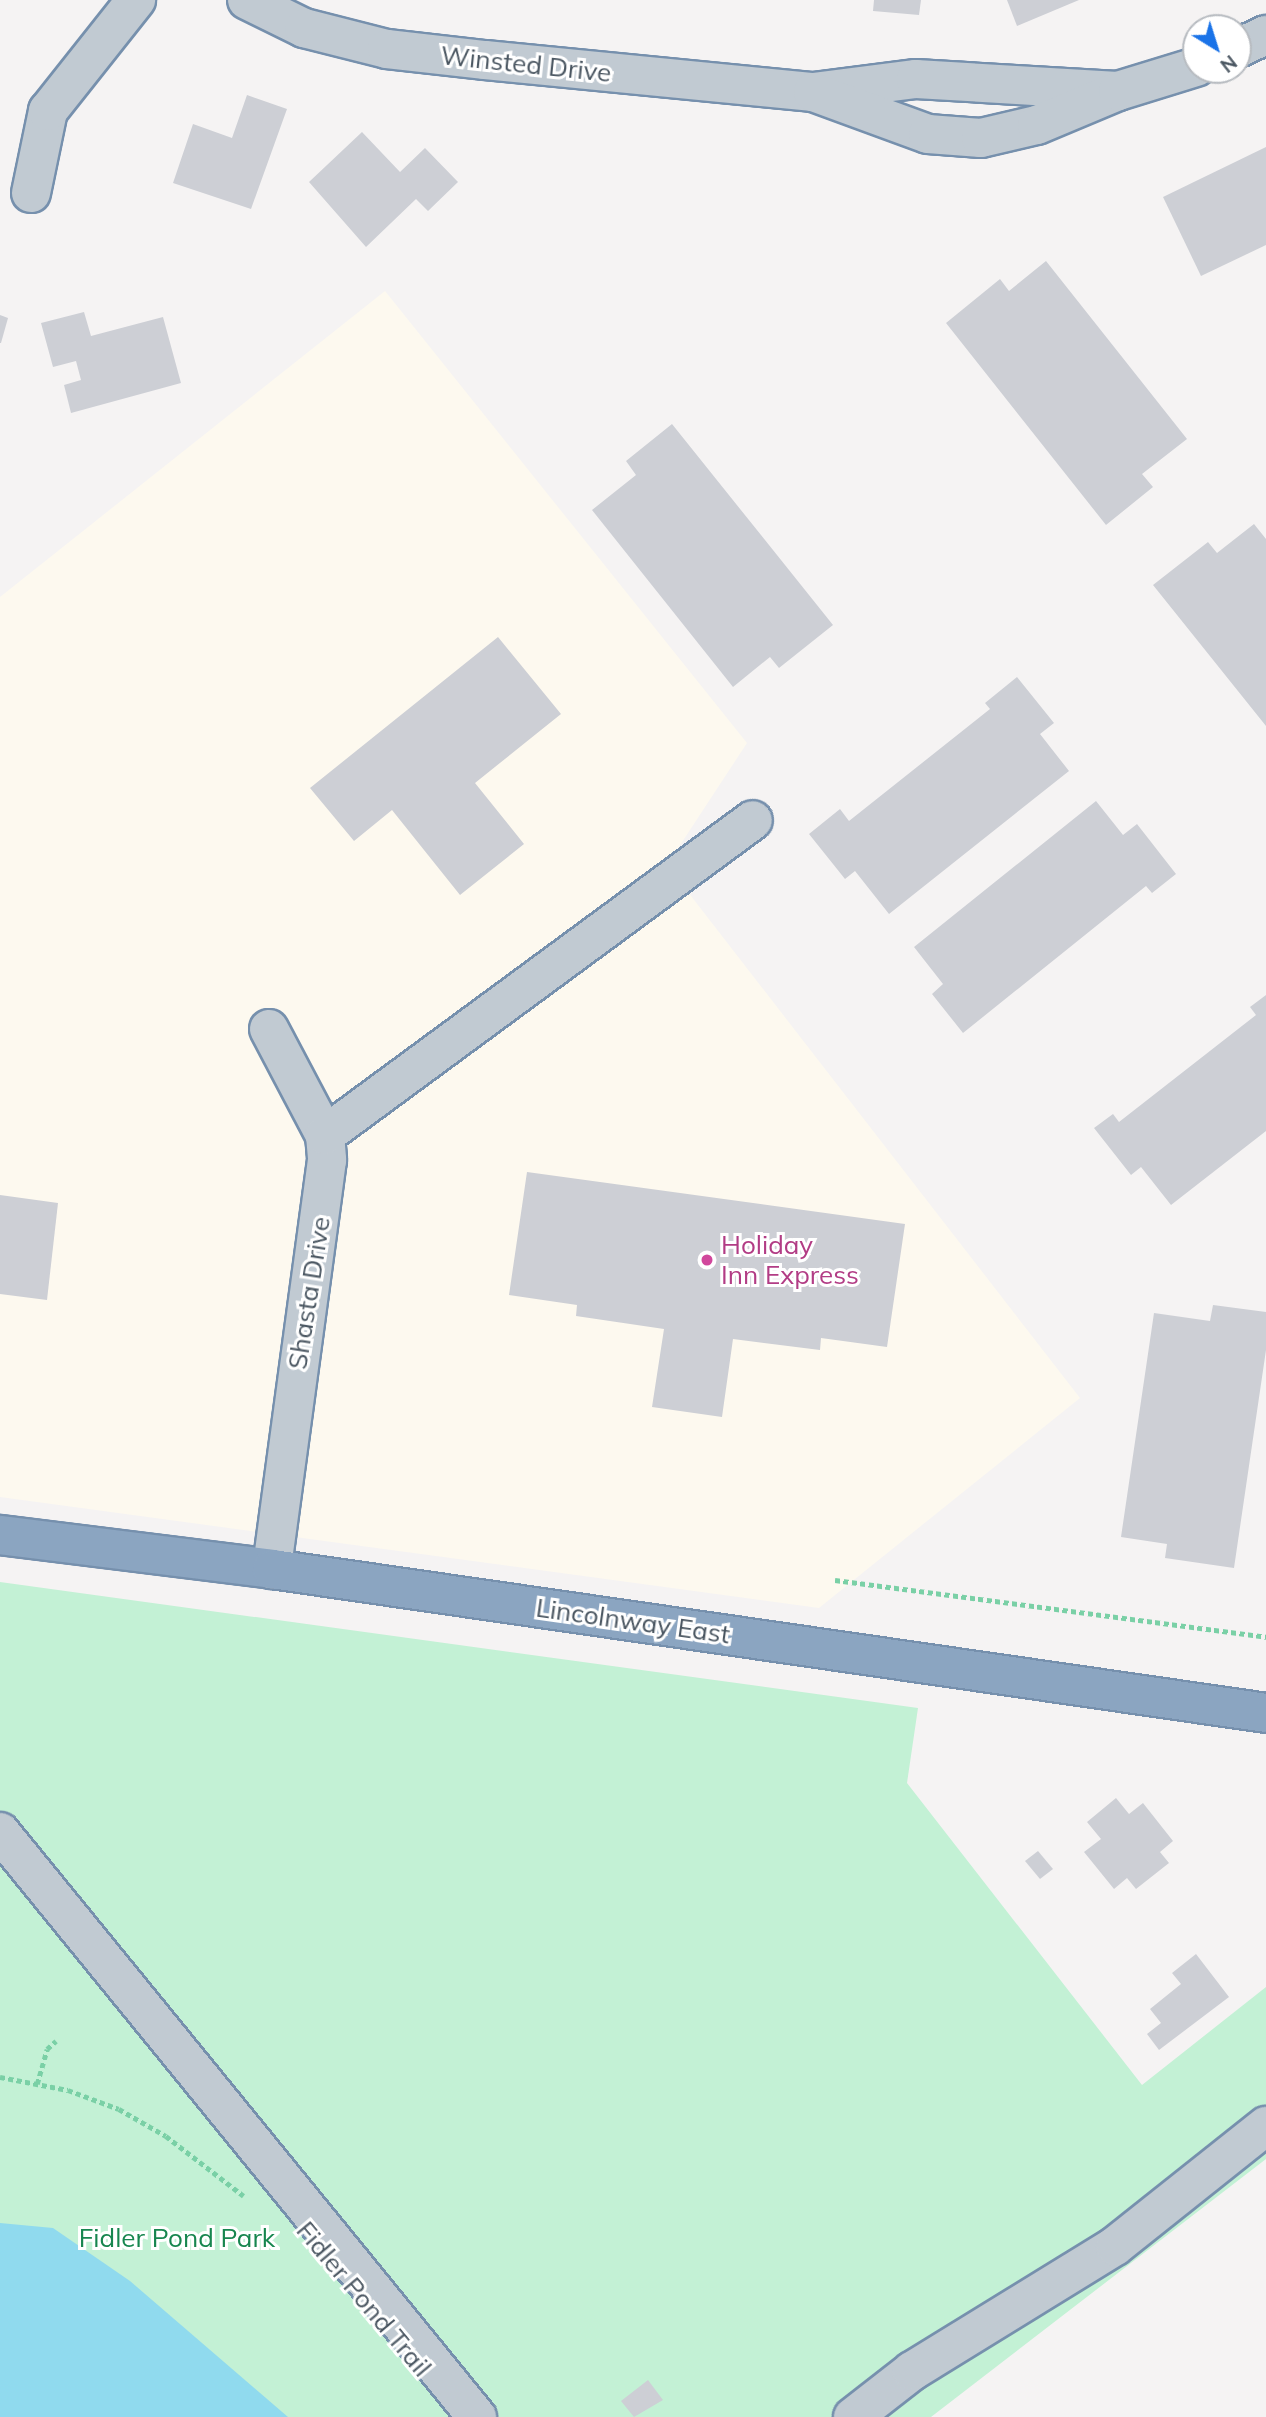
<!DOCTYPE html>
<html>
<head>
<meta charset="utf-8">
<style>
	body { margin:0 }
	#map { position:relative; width:1266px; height:2417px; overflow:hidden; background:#f5f3f3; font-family:Mulish,sans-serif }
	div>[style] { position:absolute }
	.commercial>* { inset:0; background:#fdf9ef }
	.green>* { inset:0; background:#c3f1d5 }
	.water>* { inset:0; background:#90daee }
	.building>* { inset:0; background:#cdcfd5 }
	.path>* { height:4.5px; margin-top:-2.25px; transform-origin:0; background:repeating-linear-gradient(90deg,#7ad0a6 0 5px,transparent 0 8.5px) }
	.roads { filter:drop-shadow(2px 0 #7690ad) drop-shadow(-2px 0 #7690ad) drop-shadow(0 2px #7690ad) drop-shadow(0 -2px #7690ad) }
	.minor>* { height:38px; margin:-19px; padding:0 19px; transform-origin:19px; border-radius:19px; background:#c1cad2 }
	.highway>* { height:38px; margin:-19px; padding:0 19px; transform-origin:19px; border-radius:19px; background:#8ba5c1 }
	.dots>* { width:19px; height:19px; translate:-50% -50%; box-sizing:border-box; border:4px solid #fff; border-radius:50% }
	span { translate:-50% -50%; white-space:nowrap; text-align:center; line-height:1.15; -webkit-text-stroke:6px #fff; paint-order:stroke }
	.street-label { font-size:26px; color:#4a5661 }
	.hotel-label { font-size:26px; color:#b23c85 }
	.left { translate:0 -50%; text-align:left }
	.park-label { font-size:26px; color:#17864f }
	.north { position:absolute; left:1182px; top:14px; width:70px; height:70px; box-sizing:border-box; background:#fff; border:2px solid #b7bbc0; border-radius:50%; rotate:142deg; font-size:19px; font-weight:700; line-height:28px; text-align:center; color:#4a5661 }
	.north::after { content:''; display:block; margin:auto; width:24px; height:32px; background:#1a73e8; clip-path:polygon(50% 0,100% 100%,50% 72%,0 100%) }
</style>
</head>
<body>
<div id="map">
	<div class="commercial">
		<i style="clip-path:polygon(385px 291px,747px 743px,667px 865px,1080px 1398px,819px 1608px,0 1497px,0 597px)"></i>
	</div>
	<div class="green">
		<i style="clip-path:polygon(0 1582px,918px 1708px,907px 1783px,1142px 2085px,1266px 1987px,1266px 2159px,931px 2417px,0 2417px)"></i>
	</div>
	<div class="water">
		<i style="clip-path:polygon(0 2223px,53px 2228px,130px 2281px,288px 2417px,0 2417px)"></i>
	</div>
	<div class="building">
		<i style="clip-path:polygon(874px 0,921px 0,919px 15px,873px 11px)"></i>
		<i style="clip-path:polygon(1007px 0,1079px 0,1017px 26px)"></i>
		<i style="clip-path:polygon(247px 95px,287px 109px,251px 209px,173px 183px,193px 124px,232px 138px)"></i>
		<i style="clip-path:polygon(362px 132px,400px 172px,425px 148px,458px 182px,428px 211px,416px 199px,366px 247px,309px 182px)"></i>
		<i style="clip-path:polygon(1266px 147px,1266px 245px,1201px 276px,1163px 197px)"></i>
		<i style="clip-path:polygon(1046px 261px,1187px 439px,1142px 474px,1153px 487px,1106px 525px,946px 323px,1000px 279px,1009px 291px)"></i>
		<i style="clip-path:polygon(84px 312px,91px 336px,163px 317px,181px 383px,71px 413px,64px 385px,81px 380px,76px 361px,53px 367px,41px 323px)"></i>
		<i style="clip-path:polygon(0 315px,8px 318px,1px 343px,0 343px)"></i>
		<i style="clip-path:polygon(672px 424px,833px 625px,779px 668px,770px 657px,733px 687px,592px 510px,636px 475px,626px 461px)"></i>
		<i style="clip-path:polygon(1254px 524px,1266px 539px,1266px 726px,1153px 585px,1208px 542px,1217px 553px)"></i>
		<i style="clip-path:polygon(498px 637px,561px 714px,475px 783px,524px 844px,460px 895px,392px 810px,354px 841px,310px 788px)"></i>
		<i style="clip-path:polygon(1017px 677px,1054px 723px,1040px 734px,1069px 771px,889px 914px,855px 871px,845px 879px,809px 834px,840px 809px,849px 821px,990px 709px,985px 703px)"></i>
		<i style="clip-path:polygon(1096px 801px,1123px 835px,1137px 824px,1176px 874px,1152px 893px,1146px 886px,963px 1033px,932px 994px,943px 984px,914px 947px)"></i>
		<i style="clip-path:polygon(1266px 995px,1266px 1131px,1171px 1205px,1141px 1167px,1131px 1175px,1094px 1128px,1113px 1114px,1119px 1122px,1256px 1015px,1250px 1007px)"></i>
		<i style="clip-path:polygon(527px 1172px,905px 1224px,887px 1347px,821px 1338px,820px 1350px,733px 1339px,722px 1417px,652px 1407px,664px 1329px,576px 1316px,577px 1305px,509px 1295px)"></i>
		<i style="clip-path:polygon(0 1195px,58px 1203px,47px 1300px,0 1294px)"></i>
		<i style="clip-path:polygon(1213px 1305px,1266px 1312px,1266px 1350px,1234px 1568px,1165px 1558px,1167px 1544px,1121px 1537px,1154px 1313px,1210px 1321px)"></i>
		<i style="clip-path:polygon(1116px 1798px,1129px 1814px,1143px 1803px,1173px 1841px,1160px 1852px,1169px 1863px,1136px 1889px,1127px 1878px,1114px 1889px,1084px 1852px,1101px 1839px,1087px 1822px)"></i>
		<i style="clip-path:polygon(1038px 1851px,1053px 1869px,1040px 1879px,1025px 1861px)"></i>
		<i style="clip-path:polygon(1196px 1954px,1229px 1997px,1159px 2050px,1147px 2034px,1161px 2023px,1150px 2009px,1181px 1984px,1172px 1973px)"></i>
		<i style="clip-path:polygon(648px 2380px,663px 2400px,634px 2417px,621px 2401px)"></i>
	</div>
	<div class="path">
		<i style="left:835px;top:1580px;width:435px;rotate:7.5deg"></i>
		<i style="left:0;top:2077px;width:69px;rotate:10.8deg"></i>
		<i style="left:68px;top:2090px;width:54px;rotate:20.4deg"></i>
		<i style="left:119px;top:2109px;width:54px;rotate:29.9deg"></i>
		<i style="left:166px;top:2136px;width:98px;rotate:37.6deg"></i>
		<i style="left:37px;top:2084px;width:36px;rotate:-74deg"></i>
		<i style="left:47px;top:2049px;width:12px;rotate:-42deg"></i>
	</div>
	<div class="roads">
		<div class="minor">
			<i style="left:247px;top:0;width:64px;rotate:26.2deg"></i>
			<i style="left:304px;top:28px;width:86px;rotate:14.2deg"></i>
			<i style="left:387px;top:49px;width:99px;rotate:6.4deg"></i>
			<i style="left:485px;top:60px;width:330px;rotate:5.6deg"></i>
			<i style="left:813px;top:92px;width:104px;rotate:-7.2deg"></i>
			<i style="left:916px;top:79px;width:202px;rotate:3.4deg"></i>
			<i style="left:1238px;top:48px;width:31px;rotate:-25deg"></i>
			<i style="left:813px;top:92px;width:122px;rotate:20.1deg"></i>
			<i style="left:928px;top:134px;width:53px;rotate:4.3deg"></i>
			<i style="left:981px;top:138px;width:57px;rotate:-13.1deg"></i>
			<i style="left:1037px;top:125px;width:88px;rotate:-22.8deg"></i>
			<i style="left:1118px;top:91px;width:82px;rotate:-17.1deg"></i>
			<i style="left:31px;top:193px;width:84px;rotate:-78.3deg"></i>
			<i style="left:48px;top:111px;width:142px;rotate:-51.6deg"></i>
			<i style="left:269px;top:1029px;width:120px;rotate:62.2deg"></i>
			<i style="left:325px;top:1135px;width:25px;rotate:85deg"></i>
			<i style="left:327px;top:1160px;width:413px;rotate:97.7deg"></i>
			<i style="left:325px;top:1135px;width:531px;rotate:-36.35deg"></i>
			<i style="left:0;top:1832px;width:755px;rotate:50.81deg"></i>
			<i style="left:853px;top:2417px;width:75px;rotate:-37.9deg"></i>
			<i style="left:912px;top:2371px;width:238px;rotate:-31.6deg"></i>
			<i style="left:1115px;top:2246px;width:193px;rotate:-38.5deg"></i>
		</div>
		<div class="highway">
			<i style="left:0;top:1535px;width:274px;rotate:7.1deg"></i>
			<i style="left:272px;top:1569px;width:1004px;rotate:8.24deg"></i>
		</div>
	</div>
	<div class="dots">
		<i style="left:707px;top:1260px;background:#d1479c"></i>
	</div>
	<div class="street-label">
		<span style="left:526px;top:64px;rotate:6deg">Winsted Drive</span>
		<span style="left:309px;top:1293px;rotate:-81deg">Shasta Drive</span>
		<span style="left:633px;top:1621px;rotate:8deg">Lincolnway East</span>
		<span style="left:364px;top:2299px;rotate:50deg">Fidler Pond Trail</span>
	</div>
	<div class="hotel-label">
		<span class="left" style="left:721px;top:1260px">Holiday<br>Inn Express</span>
	</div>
	<div class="park-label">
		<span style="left:177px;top:2238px">Fidler Pond Park</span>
	</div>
	<div class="north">N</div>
</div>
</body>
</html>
